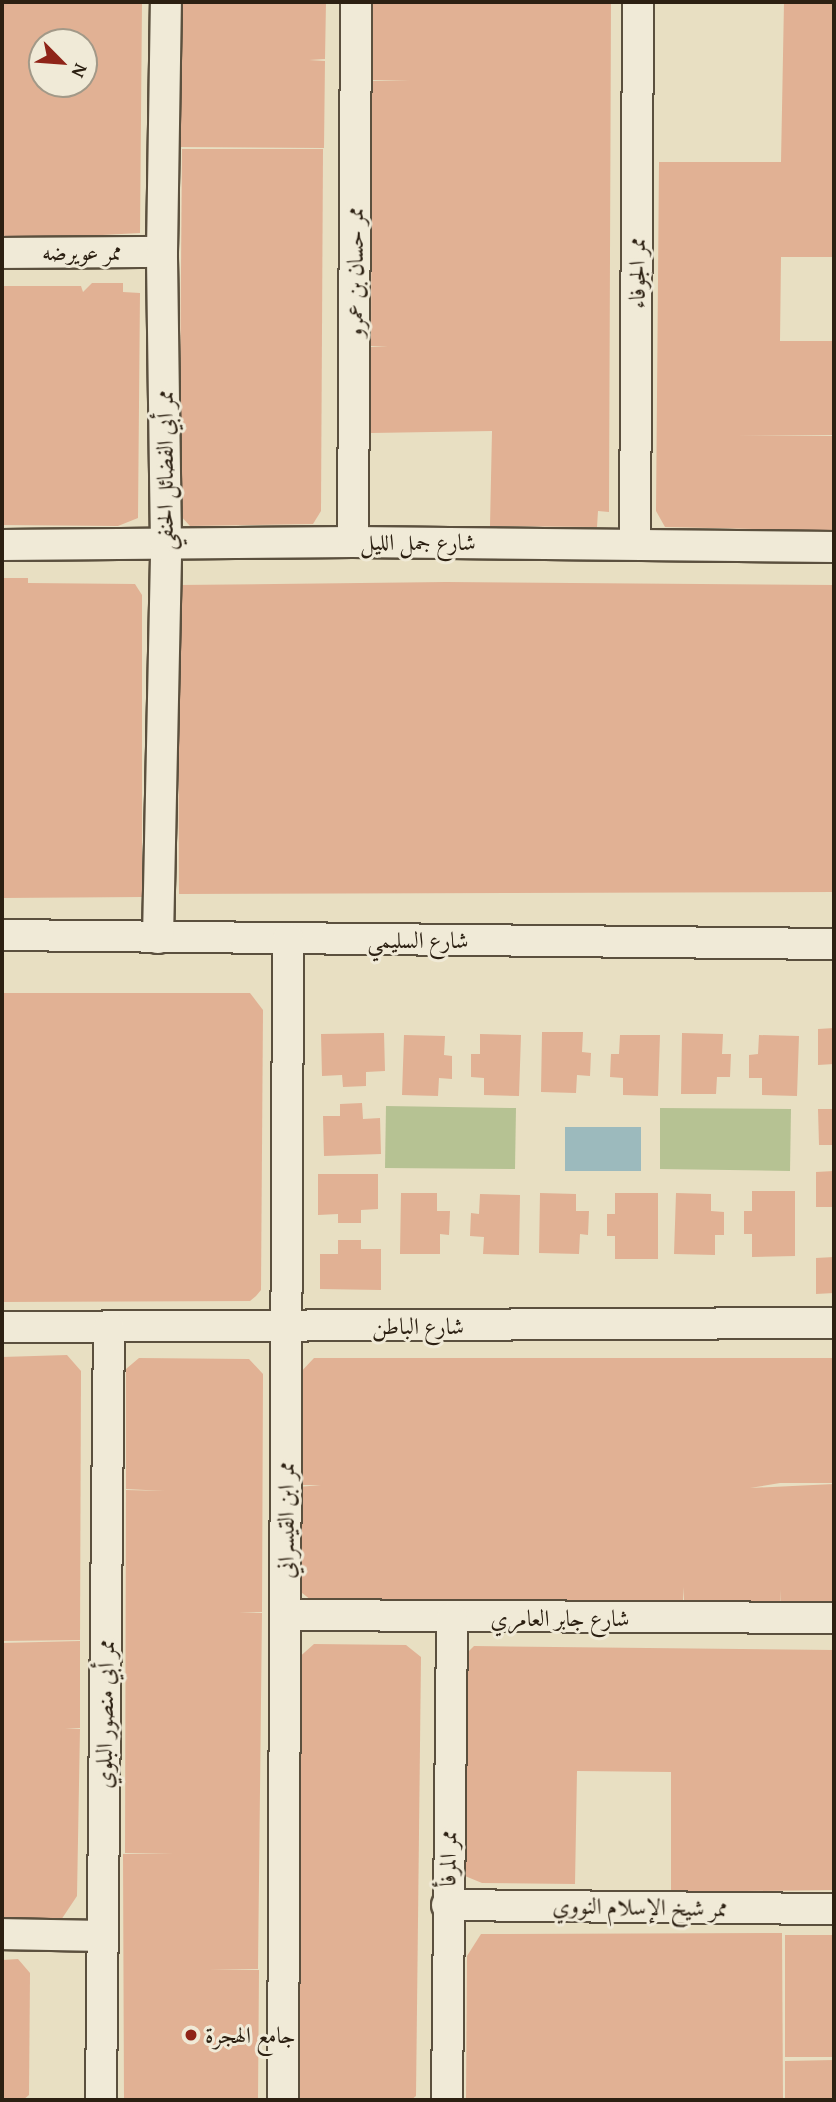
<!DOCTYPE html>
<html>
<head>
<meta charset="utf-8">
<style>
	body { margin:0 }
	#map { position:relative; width:836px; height:2102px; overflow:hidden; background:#e8dfc2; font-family:"Gentium Book Plus",Amiri,serif }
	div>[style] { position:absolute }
	.green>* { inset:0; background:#b6c293 }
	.water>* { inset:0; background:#9cbabd }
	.building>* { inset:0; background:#e1b194 }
	.roads { filter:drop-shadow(2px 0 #5b503e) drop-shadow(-2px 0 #5b503e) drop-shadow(0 2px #5b503e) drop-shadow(0 -2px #5b503e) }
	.minor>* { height:30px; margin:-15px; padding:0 15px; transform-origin:15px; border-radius:15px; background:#f0ead7 }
	.dots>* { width:19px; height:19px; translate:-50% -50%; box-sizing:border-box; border:4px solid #f0ead7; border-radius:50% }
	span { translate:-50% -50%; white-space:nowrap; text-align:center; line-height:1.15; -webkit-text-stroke:6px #f0ead7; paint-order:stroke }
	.street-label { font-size:23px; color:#2c2012 }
	.poi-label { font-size:23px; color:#2c2012 }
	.left { translate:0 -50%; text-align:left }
	.frame { position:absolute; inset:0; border:4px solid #2c2012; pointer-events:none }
	.north { position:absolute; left:28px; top:28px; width:70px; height:70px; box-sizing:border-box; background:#f0ead7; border:2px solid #a29988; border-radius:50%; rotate:115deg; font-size:19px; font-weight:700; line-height:28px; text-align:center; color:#2c2012 }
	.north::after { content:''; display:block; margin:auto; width:24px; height:32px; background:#8f2418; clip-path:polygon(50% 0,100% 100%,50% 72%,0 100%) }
</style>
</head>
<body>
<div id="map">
	<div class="green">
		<i style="clip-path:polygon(386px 1106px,516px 1108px,515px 1169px,385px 1168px)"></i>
		<i style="clip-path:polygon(660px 1108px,791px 1109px,790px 1171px,660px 1169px)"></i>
	</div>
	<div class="water">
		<i style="clip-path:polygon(565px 1127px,641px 1127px,641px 1171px,565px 1171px)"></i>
	</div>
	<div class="building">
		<i style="clip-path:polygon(evenodd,2px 2px,142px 2px,140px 233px,9px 240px,2px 233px,2px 2px,42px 42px,84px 42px,84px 84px,42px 84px,42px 42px)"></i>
		<i style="clip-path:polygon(182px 2px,326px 2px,325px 59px,309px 60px,325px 61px,324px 148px,180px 147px)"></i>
		<i style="clip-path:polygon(372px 2px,611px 2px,609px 512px,598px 511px,597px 527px,490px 526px,492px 431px,371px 433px,371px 347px,388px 347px,371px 346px,372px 81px,410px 81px,372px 80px)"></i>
		<i style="clip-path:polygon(784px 2px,834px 2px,834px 257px,781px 257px,780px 341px,834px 341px,834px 435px,736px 435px,834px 436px,834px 531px,665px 527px,656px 511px,659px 162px,781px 162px)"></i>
		<i style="clip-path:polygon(182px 149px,323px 149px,321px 511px,313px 524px,190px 526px,179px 514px)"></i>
		<i style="clip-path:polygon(92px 283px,123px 283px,123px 292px,140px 293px,138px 518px,118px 526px,2px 525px,2px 286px,81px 286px,83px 292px)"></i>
		<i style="clip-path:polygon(2px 578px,28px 578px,28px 583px,135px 584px,142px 595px,142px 897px,2px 898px)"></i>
		<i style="clip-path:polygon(446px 582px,834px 585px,834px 892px,179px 894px,178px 585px)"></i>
		<i style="clip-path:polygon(2px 993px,250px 993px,263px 1010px,261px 1290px,256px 1296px,250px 1301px,2px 1302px)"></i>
		<i style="clip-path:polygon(834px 1028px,834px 1064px,818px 1065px,818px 1029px)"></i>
		<i style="clip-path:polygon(542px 1032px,583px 1032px,582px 1052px,591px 1053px,590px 1076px,577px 1075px,576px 1093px,541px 1092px)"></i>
		<i style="clip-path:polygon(384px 1033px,385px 1071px,366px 1072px,366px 1086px,343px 1087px,342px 1075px,322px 1076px,321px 1034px)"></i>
		<i style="clip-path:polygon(682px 1033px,723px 1034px,722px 1054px,731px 1054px,730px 1077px,717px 1077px,716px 1094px,681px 1094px)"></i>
		<i style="clip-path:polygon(480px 1034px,521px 1035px,519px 1096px,484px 1095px,484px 1078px,471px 1077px,471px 1054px,480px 1054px)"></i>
		<i style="clip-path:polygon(404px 1035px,445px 1036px,444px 1055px,452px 1056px,452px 1079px,439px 1078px,438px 1096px,402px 1095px)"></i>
		<i style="clip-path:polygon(620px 1035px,660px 1035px,658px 1096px,623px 1095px,623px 1078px,610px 1077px,611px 1054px,619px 1054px)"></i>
		<i style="clip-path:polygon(759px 1035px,799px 1036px,797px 1096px,762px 1095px,762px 1078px,749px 1078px,749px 1055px,758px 1054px)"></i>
		<i style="clip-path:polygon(362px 1103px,363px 1119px,380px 1118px,381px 1154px,324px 1156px,323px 1116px,340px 1116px,340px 1104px)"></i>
		<i style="clip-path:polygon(818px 1109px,834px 1109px,834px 1145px,819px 1145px)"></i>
		<i style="clip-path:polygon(834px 1171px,834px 1207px,816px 1207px,816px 1172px)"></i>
		<i style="clip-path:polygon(318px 1174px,378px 1174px,378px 1209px,361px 1210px,361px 1223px,338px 1223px,338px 1214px,318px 1215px)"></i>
		<i style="clip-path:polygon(752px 1191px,795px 1191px,795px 1256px,752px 1257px,752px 1234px,744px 1234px,744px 1211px,752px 1211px)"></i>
		<i style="clip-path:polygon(401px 1193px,437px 1193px,437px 1211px,450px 1211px,449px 1235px,440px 1234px,440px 1254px,400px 1254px)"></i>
		<i style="clip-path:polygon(540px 1193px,576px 1194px,576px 1211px,589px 1211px,588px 1235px,580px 1234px,579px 1254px,539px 1253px)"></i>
		<i style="clip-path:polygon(615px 1193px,658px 1193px,658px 1259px,615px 1259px,615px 1236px,607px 1236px,607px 1214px,615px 1214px)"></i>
		<i style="clip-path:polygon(676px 1193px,711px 1194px,711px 1211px,724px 1212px,724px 1235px,715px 1235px,715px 1255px,674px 1254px)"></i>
		<i style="clip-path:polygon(480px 1194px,520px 1195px,519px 1255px,483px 1254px,484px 1237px,470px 1236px,471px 1213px,479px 1214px)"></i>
		<i style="clip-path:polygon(338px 1240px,361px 1240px,361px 1249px,381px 1249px,381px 1290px,320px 1289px,320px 1254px,338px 1254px)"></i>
		<i style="clip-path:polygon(834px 1257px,834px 1293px,816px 1294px,816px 1258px)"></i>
		<i style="clip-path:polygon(67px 1355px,81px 1371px,80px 1640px,2px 1641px,2px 1357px)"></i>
		<i style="clip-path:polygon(139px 1358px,249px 1359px,263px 1374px,262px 1612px,239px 1612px,262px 1613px,258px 1969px,209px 1970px,259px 1970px,258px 2100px,124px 2100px,123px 1854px,174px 1854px,125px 1853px,126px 1490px,165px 1491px,126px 1489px,126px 1369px)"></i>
		<i style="clip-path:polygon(314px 1358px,834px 1358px,834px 1483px,780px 1483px,750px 1488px,834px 1484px,834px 1609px,781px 1608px,781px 1589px,780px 1616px,684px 1615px,684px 1587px,683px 1600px,311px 1600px,297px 1589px,298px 1487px,321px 1485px,296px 1485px,298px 1375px)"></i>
		<i style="clip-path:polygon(80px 1641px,80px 1728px,65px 1728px,80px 1729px,77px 1896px,61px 1920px,2px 1919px,2px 1643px)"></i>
		<i style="clip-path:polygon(314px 1644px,406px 1645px,421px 1657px,416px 2096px,411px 2100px,300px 2100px,295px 2095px,296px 1660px)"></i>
		<i style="clip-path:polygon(474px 1646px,834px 1650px,834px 1890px,671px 1892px,671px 1772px,577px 1771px,575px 1884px,482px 1883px,465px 1876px,466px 1654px)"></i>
		<i style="clip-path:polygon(782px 1933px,783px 2100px,466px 2100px,467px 1956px,481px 1934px)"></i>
		<i style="clip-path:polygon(785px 1935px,834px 1935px,834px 2057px,785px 2057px)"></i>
		<i style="clip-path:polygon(18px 1959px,30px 1973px,29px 2095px,23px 2100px,2px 2100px,2px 1960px)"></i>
		<i style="clip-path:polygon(834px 2060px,834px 2100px,785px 2100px,785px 2061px)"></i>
	</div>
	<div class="roads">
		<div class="minor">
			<i style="left:2px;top:253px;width:160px;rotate:-0.4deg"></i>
			<i style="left:353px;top:542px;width:540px;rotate:-89.68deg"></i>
			<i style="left:635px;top:544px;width:542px;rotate:-89.68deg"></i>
			<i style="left:2px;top:545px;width:351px;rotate:-0.5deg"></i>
			<i style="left:353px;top:542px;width:481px;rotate:0.6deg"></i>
			<i style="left:2px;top:935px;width:832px;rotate:0.62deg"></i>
			<i style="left:158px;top:938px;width:393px;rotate:-88.8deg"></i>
			<i style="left:166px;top:545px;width:293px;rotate:-90.8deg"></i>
			<i style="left:162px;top:252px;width:250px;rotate:-89.1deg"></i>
			<i style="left:2px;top:1327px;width:832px;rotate:-0.28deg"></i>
			<i style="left:285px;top:1615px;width:549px;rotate:0.31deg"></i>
			<i style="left:447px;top:1905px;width:387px;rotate:0.6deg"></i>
			<i style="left:2px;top:1934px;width:100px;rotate:1.1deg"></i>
			<i style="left:101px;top:2100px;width:773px;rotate:-89.41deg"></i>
			<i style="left:283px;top:2100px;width:1161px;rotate:-89.75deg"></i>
			<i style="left:447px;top:2100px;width:482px;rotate:-89.4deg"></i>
		</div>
	</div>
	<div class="dots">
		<i style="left:191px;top:2035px;background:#8f2418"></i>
	</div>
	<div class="street-label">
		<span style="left:82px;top:252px">ممر عويرضه</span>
		<span style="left:355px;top:272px;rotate:-90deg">ممر حسان بن عمرو</span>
		<span style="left:637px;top:273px;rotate:-90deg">ممر الجوفاء</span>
		<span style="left:165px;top:470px;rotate:-90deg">ممر أبي الفضائل الحنفي</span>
		<span style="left:418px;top:542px">شارع جمل الليل</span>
		<span style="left:418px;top:940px">شارع السليمي</span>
		<span style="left:418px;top:1326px">شارع الباطن</span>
		<span style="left:286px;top:1520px;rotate:-90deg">ممر ابن القيسراني</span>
		<span style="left:560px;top:1618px">شارع جابر العامري</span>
		<span style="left:105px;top:1714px;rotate:-89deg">ممر أبي منصور البلوي</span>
		<span style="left:448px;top:1859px;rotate:-89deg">ممر المرفأ</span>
		<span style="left:640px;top:1907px;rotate:1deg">ممر شيخ الإسلام النووي</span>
	</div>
	<div class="poi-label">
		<span class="left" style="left:205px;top:2035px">جامع الهجرة</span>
	</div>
	<div class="frame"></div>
	<div class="north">N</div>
</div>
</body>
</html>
